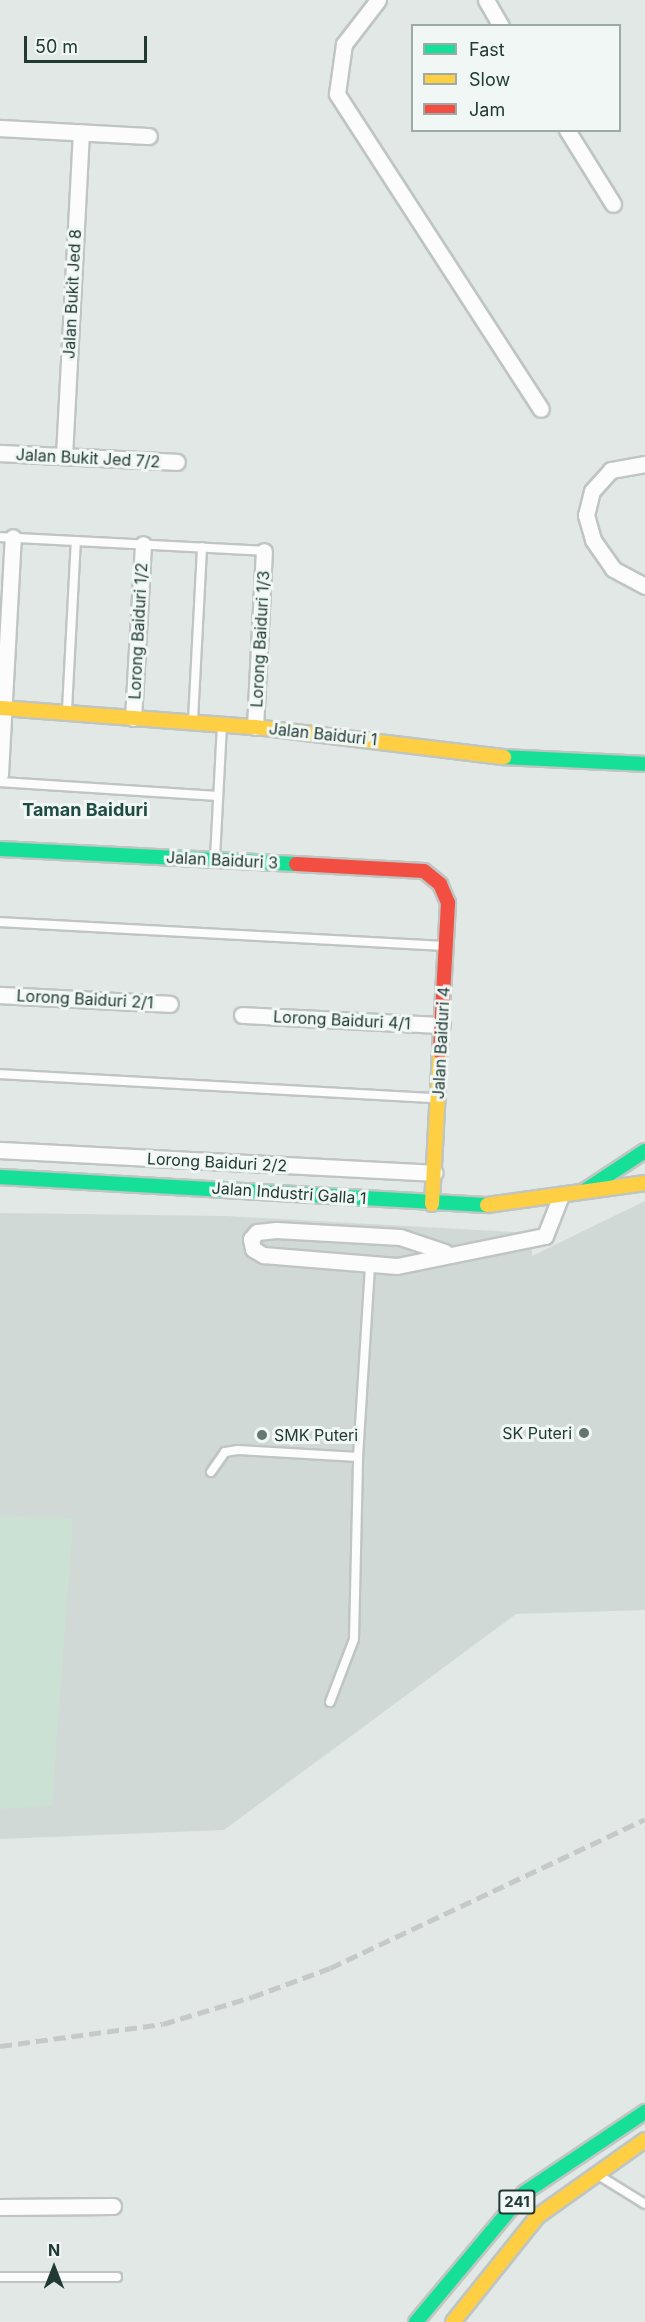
<!DOCTYPE html>
<html>
<head>
<meta charset="utf-8">
<style>
	body { margin:0 }
	#map { position:relative; width:645px; height:2322px; overflow:hidden; background:#e2e8e5; font-family:Inter,sans-serif }
	div>[style] { position:absolute }
	.built>* { inset:0; background:#d0d9d5 }
	.green>* { inset:0; background:#cbe1d3 }
	.roads { filter:drop-shadow(2px 0 #bfc5c2) drop-shadow(-2px 0 #bfc5c2) drop-shadow(0 2px #bfc5c2) drop-shadow(0 -2px #bfc5c2) }
	.lane>* { height:8px; margin:-4px; padding:0 4px; transform-origin:4px; border-radius:4px; background:#fbfcfb }
	.street>* { height:15px; margin:-7.5px; padding:0 7.5px; transform-origin:7.5px; border-radius:7.5px; background:#fbfcfb }
	.fast>* { height:14px; margin:-7px; padding:0 7px; transform-origin:7px; border-radius:7px; background:#16e098 }
	.slow>* { height:14px; margin:-7px; padding:0 7px; transform-origin:7px; border-radius:7px; background:#ffcf43 }
	.jam>* { height:14px; margin:-7px; padding:0 7px; transform-origin:7px; border-radius:7px; background:#f24e42 }
	.rail>* { height:4.5px; margin-top:-2.25px; transform-origin:0; background:repeating-linear-gradient(90deg,#c6c9c9 0 12px,transparent 0 18px) }
	.dots>* { width:16px; height:16px; translate:-50% -50%; box-sizing:border-box; border:3px solid #f0f7f4; border-radius:50% }
	span { translate:-50% -50%; white-space:nowrap; text-align:center; line-height:1.15; -webkit-text-stroke:6px #f0f7f4; paint-order:stroke }
	.shield-label span { padding:2px 4px; background:#f0f7f4; border:2px solid; border-radius:4px; -webkit-text-stroke-width:0 }
	.shield-label { font-size:15px; color:#213a34; font-weight:700 }
	.street-label { font-size:16px; color:#213a34 }
	.poi-label { font-size:16px; color:#213a34 }
	.right { translate:-100% -50%; text-align:right }
	.left { translate:0 -50%; text-align:left }
	.neighbourhood-label { font-size:18px; color:#1e4b42; font-weight:700 }
	.legend { position:absolute; left:411px; top:24px; width:210px; height:108px; box-sizing:border-box; background:#f0f7f4; border:2px solid #9daba7; margin:0; padding:8px 10px; list-style:none; font-size:18px; color:#213a34 }
	.legend li { display:flex; align-items:center; gap:12px; height:30px }
	.legend b { width:30px; border:2px solid #9daba7 }
	.north { position:absolute; left:24px; top:2238px; width:60px; height:60px; -webkit-text-stroke:4px #f0f7f4; paint-order:stroke; rotate:0deg; font-size:16px; font-weight:700; line-height:24px; text-align:center; color:#213a34 }
	.north::after { content:''; display:block; margin:auto; width:21px; height:27px; background:#213a34; clip-path:polygon(50% 0,100% 100%,50% 72%,0 100%) }
	.scale { position:absolute; left:24px; top:36px; width:123px; height:27px; box-sizing:border-box; border:3px solid #213a34; border-top:0; padding-left:8px; font-size:18px; line-height:21px; white-space:nowrap; color:#213a34; -webkit-text-stroke:4px #f0f7f4; paint-order:stroke }
</style>
</head>
<body>
<div id="map">
	<div class="built">
		<i style="clip-path:polygon(645px 1201px,645px 1610px,516px 1614px,224px 1830px,0 1839px,0 1213px,226px 1216px,532px 1233px,532px 1256px)"></i>
	</div>
	<div class="green">
		<i style="clip-path:polygon(0 1516px,73px 1518px,52px 1806px,0 1809px)"></i>
	</div>
	<div class="roads">
		<div class="lane">
			<i style="left:0;top:537px;width:264px;rotate:3deg"></i>
			<i style="left:67px;top:710px;width:169px;rotate:-87deg"></i>
			<i style="left:193px;top:720px;width:173px;rotate:-87deg"></i>
			<i style="left:0;top:782px;width:218px;rotate:3.7deg"></i>
			<i style="left:215px;top:858px;width:132px;rotate:-87deg"></i>
			<i style="left:0;top:922px;width:446px;rotate:3.1deg"></i>
			<i style="left:0;top:1074px;width:437px;rotate:3.2deg"></i>
			<i style="left:211px;top:1472px;width:24px;rotate:-55deg"></i>
			<i style="left:225px;top:1452px;width:13px;rotate:-9deg"></i>
			<i style="left:238px;top:1450px;width:120px;rotate:3.3deg"></i>
			<i style="left:330px;top:1702px;width:67px;rotate:-69.1deg"></i>
			<i style="left:354px;top:1639px;width:182px;rotate:-88.7deg"></i>
			<i style="left:358px;top:1457px;width:193px;rotate:-86.4deg"></i>
			<i style="left:603px;top:2178px;width:49px;rotate:31.8deg"></i>
			<i style="left:0;top:2277px;width:117px"></i>
		</div>
		<div class="street">
			<i style="left:378px;top:0;width:56px;rotate:127.7deg"></i>
			<i style="left:344px;top:44px;width:50px;rotate:98deg"></i>
			<i style="left:337px;top:94px;width:375px;rotate:57.1deg"></i>
			<i style="left:486px;top:0;width:30px;rotate:60deg"></i>
			<i style="left:0;top:128px;width:149px;rotate:3.1deg"></i>
			<i style="left:567px;top:130px;width:87px;rotate:58.1deg"></i>
			<i style="left:0;top:453px;width:177px;rotate:2.9deg"></i>
			<i style="left:64px;top:456px;width:324px;rotate:-87deg"></i>
			<i style="left:645px;top:464px;width:35px;rotate:170deg"></i>
			<i style="left:611px;top:470px;width:28px;rotate:132deg"></i>
			<i style="left:592px;top:491px;width:25px;rotate:104deg"></i>
			<i style="left:586px;top:515px;width:26px;rotate:74deg"></i>
			<i style="left:593px;top:540px;width:35px;rotate:55deg"></i>
			<i style="left:613px;top:569px;width:36px;rotate:28deg"></i>
			<i style="left:133px;top:718px;width:174px;rotate:-86.7deg"></i>
			<i style="left:255px;top:727px;width:176px;rotate:-87.1deg"></i>
			<i style="left:0;top:774px;width:237px;rotate:-86.9deg"></i>
			<i style="left:0;top:995px;width:170px;rotate:3deg"></i>
			<i style="left:242px;top:1015px;width:200px;rotate:2.9deg"></i>
			<i style="left:0;top:1150px;width:435px;rotate:3deg"></i>
			<i style="left:445px;top:1252px;width:47px;rotate:-161.6deg"></i>
			<i style="left:400px;top:1237px;width:124px;rotate:-176.8deg"></i>
			<i style="left:276px;top:1230px;width:19px;rotate:174deg"></i>
			<i style="left:257px;top:1232px;width:9px;rotate:131deg"></i>
			<i style="left:251px;top:1239px;width:10px;rotate:79deg"></i>
			<i style="left:253px;top:1249px;width:12px;rotate:31deg"></i>
			<i style="left:263px;top:1255px;width:134px;rotate:4.7deg"></i>
			<i style="left:397px;top:1266px;width:151px;rotate:-11.5deg"></i>
			<i style="left:545px;top:1236px;width:41px;rotate:-68.5deg"></i>
			<i style="left:0;top:2207px;width:113px;rotate:-0.5deg"></i>
		</div>
		<div class="fast">
			<i style="left:504px;top:757px;width:141px;rotate:2.8deg"></i>
			<i style="left:0;top:849px;width:296px;rotate:2.9deg"></i>
			<i style="left:0;top:1177px;width:488px;rotate:3.3deg"></i>
			<i style="left:584px;top:1191px;width:73px;rotate:-33.3deg"></i>
			<i style="left:416px;top:2322px;width:168px;rotate:-50.1deg"></i>
			<i style="left:524px;top:2193px;width:146px;rotate:-33.8deg"></i>
		</div>
		<div class="slow">
			<i style="left:0;top:708px;width:256px;rotate:4.3deg"></i>
			<i style="left:255px;top:727px;width:251px;rotate:6.9deg"></i>
			<i style="left:432px;top:1204px;width:152px;rotate:-87deg"></i>
			<i style="left:487px;top:1205px;width:160px;rotate:-7.9deg"></i>
			<i style="left:453px;top:2322px;width:136px;rotate:-51.3deg"></i>
			<i style="left:538px;top:2216px;width:131px;rotate:-35.4deg"></i>
		</div>
		<div class="jam">
			<i style="left:296px;top:864px;width:128px;rotate:3.1deg"></i>
			<i style="left:424px;top:871px;width:21px;rotate:39deg"></i>
			<i style="left:440px;top:884px;width:21px;rotate:67deg"></i>
			<i style="left:448px;top:903px;width:149px;rotate:93.1deg"></i>
		</div>
	</div>
	<div class="rail">
		<i style="left:0;top:2046px;width:164px;rotate:-7.7deg"></i>
		<i style="left:163px;top:2024px;width:93px;rotate:-16.9deg"></i>
		<i style="left:252px;top:1997px;width:83px;rotate:-20.4deg"></i>
		<i style="left:330px;top:1968px;width:348px;rotate:-25.3deg"></i>
	</div>
	<div class="dots">
		<i style="left:584px;top:1433px;background:#657772"></i>
		<i style="left:262px;top:1435px;background:#657772"></i>
	</div>
	<div class="shield-label">
		<span style="left:517px;top:2202px">241</span>
	</div>
	<div class="street-label">
		<span style="left:72px;top:294px;rotate:-87deg">Jalan Bukit Jed 8</span>
		<span style="left:88px;top:458px;rotate:3deg">Jalan Bukit Jed 7/2</span>
		<span style="left:138px;top:631px;rotate:-87deg">Lorong Baiduri 1/2</span>
		<span style="left:260px;top:639px;rotate:-87deg">Lorong Baiduri 1/3</span>
		<span style="left:323px;top:734px;rotate:6deg">Jalan Baiduri 1</span>
		<span style="left:222px;top:860px;rotate:3deg">Jalan Baiduri 3</span>
		<span style="left:85px;top:999px;rotate:3deg">Lorong Baiduri 2/1</span>
		<span style="left:342px;top:1020px;rotate:3deg">Lorong Baiduri 4/1</span>
		<span style="left:441px;top:1043px;rotate:-87deg">Jalan Baiduri 4</span>
		<span style="left:217px;top:1162px;rotate:3deg">Lorong Baiduri 2/2</span>
		<span style="left:289px;top:1193px;rotate:4deg">Jalan Industri Galla 1</span>
	</div>
	<div class="poi-label">
		<span class="right" style="left:572px;top:1433px">SK Puteri</span>
		<span class="left" style="left:274px;top:1435px">SMK Puteri</span>
	</div>
	<div class="neighbourhood-label">
		<span style="left:85px;top:810px">Taman Baiduri</span>
	</div>
	<ul class="legend">
	<li><b style="height:8px;background:#16e098"></b>Fast</li>
	<li><b style="height:8px;background:#ffcf43"></b>Slow</li>
	<li><b style="height:8px;background:#f24e42"></b>Jam</li>
	</ul>
	<div class="north">N</div>
	<div class="scale">50 m</div>
</div>
</body>
</html>
